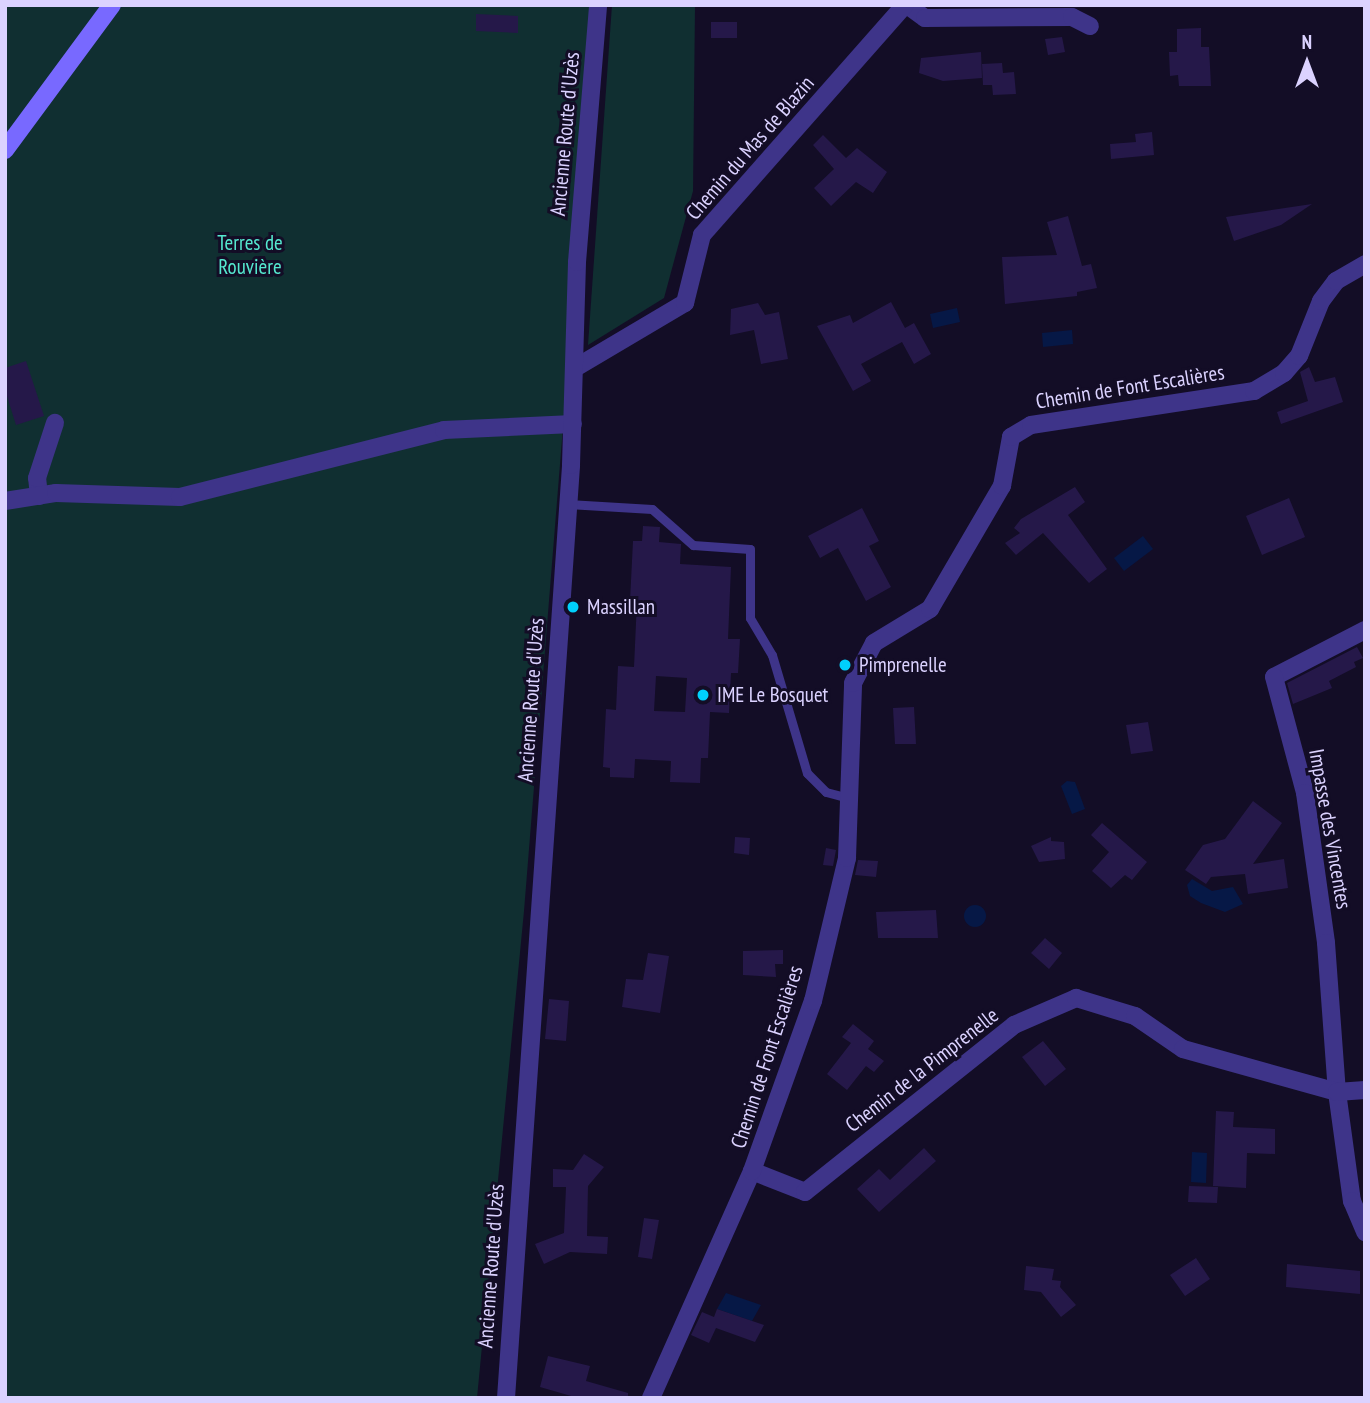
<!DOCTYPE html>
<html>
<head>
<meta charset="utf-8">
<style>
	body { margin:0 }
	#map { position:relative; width:1370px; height:1403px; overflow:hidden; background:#130d26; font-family:"PT Sans Narrow",sans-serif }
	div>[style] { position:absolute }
	.green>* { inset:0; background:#102f31 }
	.water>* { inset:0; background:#061846 }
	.round { border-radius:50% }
	.building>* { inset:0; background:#251849 }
	.service>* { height:9px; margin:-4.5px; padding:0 4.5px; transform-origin:4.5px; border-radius:4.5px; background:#3e3489 }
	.minor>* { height:18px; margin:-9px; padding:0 9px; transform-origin:9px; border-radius:9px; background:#3e3489 }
	.secondary>* { height:18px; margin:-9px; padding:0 9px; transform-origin:9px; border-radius:9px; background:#7869ff }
	.dots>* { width:19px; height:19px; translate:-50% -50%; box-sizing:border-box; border:4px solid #130d26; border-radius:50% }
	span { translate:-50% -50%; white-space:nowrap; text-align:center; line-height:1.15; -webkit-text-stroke:6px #130d26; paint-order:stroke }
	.street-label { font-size:21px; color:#dbd2ff }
	.park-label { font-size:21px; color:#55e8cf }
	.poi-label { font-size:21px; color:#dbd2ff }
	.left { translate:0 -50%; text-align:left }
	.frame { position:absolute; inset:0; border:7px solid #dbd2ff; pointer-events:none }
	.north { position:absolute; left:1272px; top:28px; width:70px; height:70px; -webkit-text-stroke:5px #130d26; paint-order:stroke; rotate:0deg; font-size:19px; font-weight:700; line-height:28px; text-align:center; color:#dbd2ff }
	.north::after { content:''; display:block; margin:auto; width:24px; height:32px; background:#dbd2ff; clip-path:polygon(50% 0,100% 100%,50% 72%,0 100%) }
</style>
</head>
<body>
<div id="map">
	<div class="green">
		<i style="clip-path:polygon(5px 5px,597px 5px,524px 911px,477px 1398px,5px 1398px)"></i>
		<i style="clip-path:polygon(612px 5px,695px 5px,693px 191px,664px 298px,588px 345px)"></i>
	</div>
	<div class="water">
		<i style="clip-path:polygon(957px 308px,960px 322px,933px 328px,930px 314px)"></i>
		<i style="clip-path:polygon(1072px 330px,1073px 344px,1043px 347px,1042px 333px)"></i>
		<i style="clip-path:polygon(1143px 536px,1153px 549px,1124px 571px,1114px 558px)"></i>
		<i style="clip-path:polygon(1067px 781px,1075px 782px,1085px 809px,1072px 814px,1061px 786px)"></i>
		<i style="clip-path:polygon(1192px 879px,1212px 891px,1233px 887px,1243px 904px,1225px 912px,1201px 903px,1190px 896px,1187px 885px)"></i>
		<i class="round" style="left:964px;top:905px;width:22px;height:22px"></i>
		<i style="clip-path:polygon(1192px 1152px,1207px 1153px,1206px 1183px,1191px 1182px)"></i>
		<i style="clip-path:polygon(726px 1293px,761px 1305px,752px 1321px,717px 1309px)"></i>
	</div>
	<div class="building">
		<i style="clip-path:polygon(476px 14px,518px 16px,518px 33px,476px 31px)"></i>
		<i style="clip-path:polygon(711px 22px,737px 22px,737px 38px,711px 38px)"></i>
		<i style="clip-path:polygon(1201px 28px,1201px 47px,1209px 47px,1211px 86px,1179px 86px,1178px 75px,1170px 76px,1169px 52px,1177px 52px,1177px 29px)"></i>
		<i style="clip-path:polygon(1062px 37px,1065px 52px,1048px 55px,1045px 39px)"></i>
		<i style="clip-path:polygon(981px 52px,982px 78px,943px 81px,919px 73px,921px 58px)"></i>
		<i style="clip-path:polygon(1002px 63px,1003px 73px,1014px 72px,1016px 94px,993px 95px,992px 85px,983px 85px,982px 64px)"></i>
		<i style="clip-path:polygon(1152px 132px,1154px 155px,1111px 159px,1110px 144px,1136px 142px,1135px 134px)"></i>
		<i style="clip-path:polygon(823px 135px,846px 158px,857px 148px,887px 172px,873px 193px,856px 182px,831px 206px,814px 188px,834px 169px,813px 145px)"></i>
		<i style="clip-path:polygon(1312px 204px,1281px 225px,1234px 241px,1226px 217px)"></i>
		<i style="clip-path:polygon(1068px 216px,1082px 266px,1091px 264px,1097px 288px,1077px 292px,1077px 296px,1005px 304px,1002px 257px,1057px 255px,1047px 222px)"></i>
		<i style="clip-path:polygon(891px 302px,905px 328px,914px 323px,931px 354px,914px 364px,902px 342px,861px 364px,871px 381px,853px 391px,817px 326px,850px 315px,853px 323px)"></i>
		<i style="clip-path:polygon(758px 303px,765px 315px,779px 312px,788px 359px,761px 364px,754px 330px,730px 335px,731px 309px)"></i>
		<i style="clip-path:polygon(26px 361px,44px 416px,16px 425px,5px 390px,5px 368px)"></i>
		<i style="clip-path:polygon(1309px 367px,1315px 382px,1335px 377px,1343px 402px,1281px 424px,1277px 412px,1308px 401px,1300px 372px)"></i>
		<i style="clip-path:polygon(1075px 487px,1085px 502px,1068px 515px,1107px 569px,1089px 583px,1043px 533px,1016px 555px,1005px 543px,1020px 533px,1014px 528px,1021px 519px)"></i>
		<i style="clip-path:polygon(1289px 498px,1305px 537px,1262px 555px,1246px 516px)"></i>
		<i style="clip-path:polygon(862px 508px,879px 541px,869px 546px,891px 587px,866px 601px,838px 548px,820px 558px,808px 536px)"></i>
		<i style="clip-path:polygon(evenodd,643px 526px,660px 527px,659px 542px,681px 544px,680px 564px,731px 567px,728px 639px,740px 639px,738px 673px,731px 673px,729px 713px,710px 712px,708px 758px,701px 758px,700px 783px,670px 782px,671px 761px,635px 759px,634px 778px,610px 777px,610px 768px,603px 767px,606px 709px,616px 710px,618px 666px,634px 667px,637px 601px,630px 601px,633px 541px,642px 541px,643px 526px,656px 676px,687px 678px,685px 712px,654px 711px,656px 676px)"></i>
		<i style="clip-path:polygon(1357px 647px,1363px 658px,1354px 662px,1356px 667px,1329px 681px,1332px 688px,1293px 704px,1287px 683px)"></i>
		<i style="clip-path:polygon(914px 707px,916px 744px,895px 744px,893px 708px)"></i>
		<i style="clip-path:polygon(1148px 722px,1153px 751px,1131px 754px,1126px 725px)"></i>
		<i style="clip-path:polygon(1253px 801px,1282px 823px,1253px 864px,1284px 859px,1288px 888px,1248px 894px,1245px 874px,1211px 877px,1206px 884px,1185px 870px,1203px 845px,1225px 839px)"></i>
		<i style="clip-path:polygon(1102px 823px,1147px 862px,1132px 880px,1125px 875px,1111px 888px,1092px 871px,1109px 852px,1091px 835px)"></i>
		<i style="clip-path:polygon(735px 837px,750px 838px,749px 855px,734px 853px)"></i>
		<i style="clip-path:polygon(1051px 837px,1051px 841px,1064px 842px,1065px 859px,1039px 862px,1031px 846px)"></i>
		<i style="clip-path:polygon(826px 848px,836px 850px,833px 866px,823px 865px)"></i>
		<i style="clip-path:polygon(858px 860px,878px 861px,876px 877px,855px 875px)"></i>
		<i style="clip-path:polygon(936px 910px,938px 938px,878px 938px,876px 912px)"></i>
		<i style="clip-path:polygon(1045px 938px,1062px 953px,1049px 969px,1031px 953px)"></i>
		<i style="clip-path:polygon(783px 950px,783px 964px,775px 964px,776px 977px,743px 975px,743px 951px)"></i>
		<i style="clip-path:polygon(648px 953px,669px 956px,660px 1013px,622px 1007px,626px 979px,643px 980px)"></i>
		<i style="clip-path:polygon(549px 999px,569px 1001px,566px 1041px,545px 1039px)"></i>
		<i style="clip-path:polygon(853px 1024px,874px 1041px,868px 1049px,884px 1061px,874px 1072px,866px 1066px,847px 1090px,827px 1074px,851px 1043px,842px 1037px)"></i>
		<i style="clip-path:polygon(1043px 1041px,1066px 1069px,1045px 1086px,1022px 1057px)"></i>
		<i style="clip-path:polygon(1216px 1111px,1234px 1112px,1233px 1127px,1275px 1129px,1275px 1154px,1247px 1153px,1246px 1188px,1213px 1186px)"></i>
		<i style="clip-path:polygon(924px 1148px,936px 1161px,879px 1212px,857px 1189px,879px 1169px,890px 1180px)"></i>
		<i style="clip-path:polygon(584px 1154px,604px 1167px,588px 1186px,587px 1236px,608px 1237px,607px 1254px,570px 1252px,544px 1264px,535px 1244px,564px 1233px,566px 1187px,553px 1187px,553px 1169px,573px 1170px)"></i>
		<i style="clip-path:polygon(1189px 1186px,1218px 1187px,1217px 1203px,1188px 1202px)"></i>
		<i style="clip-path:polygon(644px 1218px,659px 1220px,652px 1259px,638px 1257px)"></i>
		<i style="clip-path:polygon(1196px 1258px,1210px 1279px,1185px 1296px,1170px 1275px)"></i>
		<i style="clip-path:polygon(1287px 1264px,1360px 1271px,1360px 1294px,1286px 1287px)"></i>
		<i style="clip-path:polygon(1026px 1266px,1054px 1269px,1052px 1280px,1061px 1281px,1060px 1287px,1076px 1305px,1061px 1317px,1041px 1292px,1024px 1290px)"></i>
		<i style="clip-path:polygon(717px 1309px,764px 1325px,755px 1342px,716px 1328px,709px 1343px,691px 1335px,702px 1312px,714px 1317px)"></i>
		<i style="clip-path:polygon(548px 1356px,590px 1366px,586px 1381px,628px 1393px,628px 1398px,578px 1398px,540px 1387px)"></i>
	</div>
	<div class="service">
		<i style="left:568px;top:504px;width:84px;rotate:3.4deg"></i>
		<i style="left:652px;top:509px;width:55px;rotate:41.3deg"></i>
		<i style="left:693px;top:545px;width:57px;rotate:4deg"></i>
		<i style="left:750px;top:549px;width:69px;rotate:90deg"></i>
		<i style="left:750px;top:618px;width:43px;rotate:59.3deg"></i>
		<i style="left:772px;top:655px;width:123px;rotate:73.5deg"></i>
		<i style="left:807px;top:773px;width:27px;rotate:45deg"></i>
		<i style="left:826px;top:792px;width:24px;rotate:15deg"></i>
	</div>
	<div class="minor">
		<i style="left:907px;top:5px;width:22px;rotate:36deg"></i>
		<i style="left:925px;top:18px;width:147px;rotate:-0.4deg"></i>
		<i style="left:1072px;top:17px;width:20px;rotate:27deg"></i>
		<i style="left:575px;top:368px;width:128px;rotate:-30.6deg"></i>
		<i style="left:685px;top:303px;width:70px;rotate:-76deg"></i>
		<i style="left:702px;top:235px;width:307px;rotate:-48.6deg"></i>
		<i style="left:39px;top:496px;width:18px;rotate:-96deg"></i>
		<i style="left:37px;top:478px;width:58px;rotate:-71.9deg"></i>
		<i style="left:5px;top:501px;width:52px;rotate:-8.9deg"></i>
		<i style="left:56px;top:493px;width:124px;rotate:1.8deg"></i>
		<i style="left:180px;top:497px;width:272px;rotate:-14.2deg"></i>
		<i style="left:444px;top:430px;width:129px;rotate:-2.7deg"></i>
		<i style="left:1365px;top:630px;width:102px;rotate:152.7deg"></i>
		<i style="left:1274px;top:677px;width:120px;rotate:75deg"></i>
		<i style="left:1305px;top:793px;width:151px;rotate:82deg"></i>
		<i style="left:1326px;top:943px;width:149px;rotate:85.8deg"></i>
		<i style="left:1337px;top:1092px;width:110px;rotate:82.2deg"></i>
		<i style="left:1352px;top:1201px;width:34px;rotate:67deg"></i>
		<i style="left:752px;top:1171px;width:57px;rotate:21.6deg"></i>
		<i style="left:805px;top:1192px;width:268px;rotate:-38.6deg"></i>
		<i style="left:1014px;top:1025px;width:68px;rotate:-23.5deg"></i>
		<i style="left:1076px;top:998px;width:62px;rotate:17deg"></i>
		<i style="left:1135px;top:1016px;width:58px;rotate:34.5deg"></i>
		<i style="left:1183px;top:1049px;width:160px;rotate:15.6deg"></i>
		<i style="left:1337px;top:1092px;width:28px;rotate:-4deg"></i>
		<i style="left:506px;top:1398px;width:935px;rotate:-86.01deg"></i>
		<i style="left:571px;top:465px;width:203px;rotate:-88.3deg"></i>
		<i style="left:577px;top:262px;width:258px;rotate:-85.3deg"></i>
		<i style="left:651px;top:1398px;width:248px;rotate:-66deg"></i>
		<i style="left:752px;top:1171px;width:181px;rotate:-70.3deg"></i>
		<i style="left:813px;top:1001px;width:147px;rotate:-76.6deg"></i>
		<i style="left:847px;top:858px;width:175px;rotate:-88deg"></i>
		<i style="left:853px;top:683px;width:45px;rotate:-62.3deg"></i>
		<i style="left:874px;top:643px;width:66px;rotate:-31.3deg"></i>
		<i style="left:930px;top:609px;width:143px;rotate:-59.7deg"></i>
		<i style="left:1002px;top:486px;width:50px;rotate:-79.6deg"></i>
		<i style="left:1011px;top:437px;width:23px;rotate:-31deg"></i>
		<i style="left:1031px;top:425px;width:226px;rotate:-8.7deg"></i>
		<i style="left:1254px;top:391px;width:35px;rotate:-31deg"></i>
		<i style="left:1284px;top:373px;width:23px;rotate:-49deg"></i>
		<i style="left:1299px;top:356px;width:59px;rotate:-68.2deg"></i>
		<i style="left:1321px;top:301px;width:25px;rotate:-53deg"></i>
		<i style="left:1336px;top:281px;width:34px;rotate:-30deg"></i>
	</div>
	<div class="secondary">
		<i style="left:5px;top:150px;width:180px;rotate:-53.6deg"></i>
	</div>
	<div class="dots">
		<i style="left:573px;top:607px;background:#00d0fd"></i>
		<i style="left:845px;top:665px;background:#00d0fd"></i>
		<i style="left:703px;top:695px;background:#00d0fd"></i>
	</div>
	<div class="street-label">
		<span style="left:565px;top:134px;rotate:-85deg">Ancienne Route d'Uzès</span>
		<span style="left:750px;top:148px;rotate:-49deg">Chemin du Mas de Blazin</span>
		<span style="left:1130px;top:387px;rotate:-9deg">Chemin de Font Escalières</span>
		<span style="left:531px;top:700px;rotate:-86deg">Ancienne Route d'Uzès</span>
		<span style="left:1330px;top:829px;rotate:80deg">Impasse des Vincentes</span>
		<span style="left:767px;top:1057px;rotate:-72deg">Chemin de Font Escalières</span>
		<span style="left:922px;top:1070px;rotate:-38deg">Chemin de la Pimprenelle</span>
		<span style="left:491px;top:1266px;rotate:-86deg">Ancienne Route d'Uzès</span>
	</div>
	<div class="park-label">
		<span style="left:250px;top:255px">Terres de<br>Rouvière</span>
	</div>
	<div class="poi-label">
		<span class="left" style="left:587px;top:607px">Massillan</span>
		<span class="left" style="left:859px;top:665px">Pimprenelle</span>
		<span class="left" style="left:717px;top:695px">IME Le Bosquet</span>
	</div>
	<div class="frame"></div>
	<div class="north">N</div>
</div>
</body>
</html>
